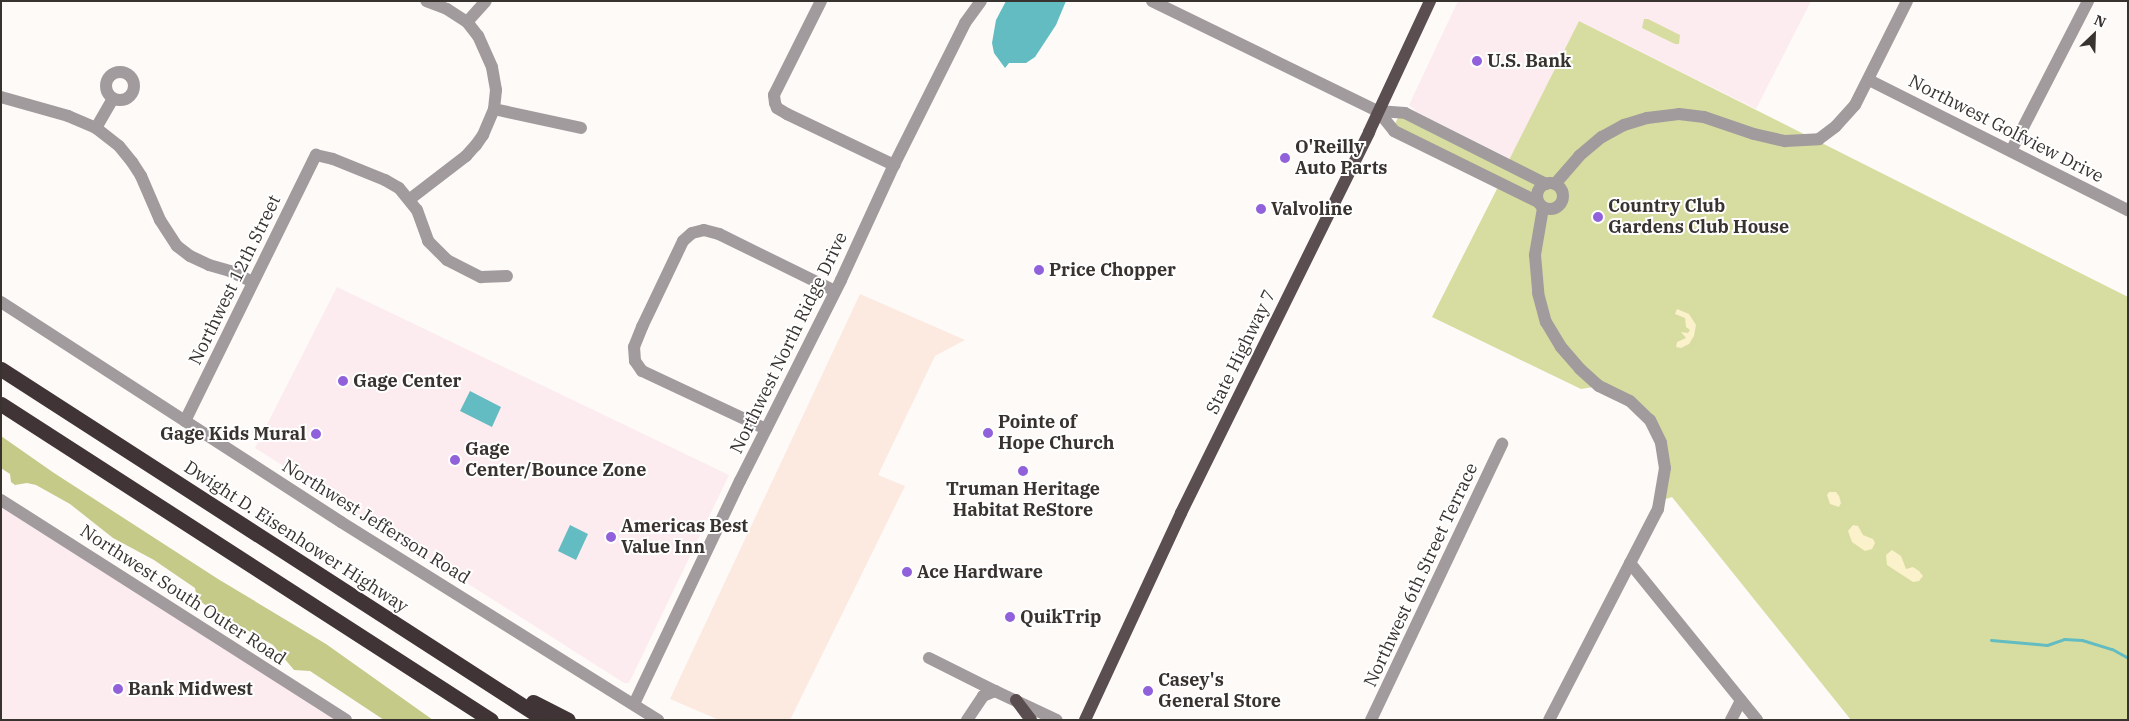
<!DOCTYPE html>
<html>
<head>
<meta charset="utf-8">
<style>
	body { margin:0 }
	#map { position:relative; width:2129px; height:721px; overflow:hidden; background:#fdfaf8; font-family:"IBM Plex Serif",serif }
	div>[style] { position:absolute }
	.commercial>* { inset:0; background:#fcecf0 }
	.built>* { inset:0; background:#fceae1 }
	.green>* { inset:0; background:#d7dda0 }
	.forest>* { inset:0; background:#c5ca89 }
	.sand>* { inset:0; background:#fbf1cb }
	.water>* { inset:0; background:#63bcc1 }
	.stream>* { height:3px; margin:-1.5px; padding:0 1.5px; transform-origin:1.5px; border-radius:1.5px; background:#63bcc1 }
	.minor>* { height:12px; margin:-6px; padding:0 6px; transform-origin:6px; border-radius:6px; background:#a29b9d }
	.minor>.ring { margin:-6px; padding:0; box-sizing:content-box; background:none; border:12px solid #a29b9d; border-radius:50% }
	.major>* { height:12px; margin:-6px; padding:0 6px; transform-origin:6px; border-radius:6px; background:#5a4e51 }
	.highway>* { height:15px; margin:-7.5px; padding:0 7.5px; transform-origin:7.5px; border-radius:7.5px; background:#413437 }
	.dots>* { width:14px; height:14px; translate:-50% -50%; box-sizing:border-box; border:2px solid #fff; border-radius:50% }
	span { translate:-50% -50%; white-space:nowrap; text-align:center; line-height:1.15; -webkit-text-stroke:4px #fff; paint-order:stroke }
	.poi-label { font-size:18px; color:#393330; font-weight:700 }
	.left { translate:0 -50%; text-align:left }
	.right { translate:-100% -50%; text-align:right }
	.street-label { font-size:18px; color:#393330 }
	.frame { position:absolute; inset:0; border:2px solid #393330; pointer-events:none }
	.north { position:absolute; left:2069px; top:10px; width:50px; height:50px; -webkit-text-stroke:4px #fff; paint-order:stroke; rotate:24deg; font-size:14px; font-weight:700; line-height:20px; text-align:center; color:#393330 }
	.north::after { content:''; display:block; margin:auto; width:18px; height:22px; background:#393330; clip-path:polygon(50% 0,100% 100%,50% 72%,0 100%) }
</style>
</head>
<body>
<div id="map">
	<div class="commercial">
		<i style="clip-path:polygon(1458px 1px,1811px 1px,1756px 109px,1579px 21px,1510px 159px,1417px 112px,1409px 105px)"></i>
		<i style="clip-path:polygon(337px 287px,729px 475px,629px 683px,624px 683px,255px 448px)"></i>
		<i style="clip-path:polygon(1px 500px,346px 720px,1px 720px)"></i>
	</div>
	<div class="built">
		<i style="clip-path:polygon(860px 294px,965px 340px,935px 356px,878px 475px,905px 486px,790px 720px,719px 720px,670px 699px)"></i>
	</div>
	<div class="green">
		<i style="clip-path:polygon(1644px 19px,1648px 19px,1680px 35px,1679px 44px,1675px 44px,1642px 28px)"></i>
		<i style="clip-path:polygon(1579px 21px,2128px 297px,2128px 720px,1851px 720px,1672px 497px,1660px 501px,1665px 468px,1650px 420px,1599px 386px,1581px 389px,1432px 317px,1500px 183px,1390px 135px,1400px 113px,1507px 164px)"></i>
	</div>
	<div class="forest">
		<i style="clip-path:polygon(1px 436px,54px 473px,218px 579px,326px 644px,433px 720px,384px 720px,310px 671px,294px 670px,273px 645px,211px 609px,197px 599px,195px 588px,154px 560px,113px 538px,70px 504px,36px 485px,27px 483px,15px 485px,11px 482px,10px 474px,1px 468px)"></i>
	</div>
	<div class="sand">
		<i style="clip-path:polygon(1677px 309px,1689px 314px,1696px 325px,1694px 336px,1689px 344px,1681px 348px,1676px 347px,1677px 342px,1686px 338px,1681px 332px,1688px 333px,1690px 330px,1686px 327px,1685px 318px,1675px 314px)"></i>
		<i style="clip-path:polygon(1829px 492px,1836px 492px,1839px 496px,1841px 503px,1839px 507px,1830px 504px,1827px 495px)"></i>
		<i style="clip-path:polygon(1853px 525px,1858px 526px,1863px 535px,1873px 539px,1875px 543px,1872px 549px,1865px 551px,1852px 542px,1848px 531px)"></i>
		<i style="clip-path:polygon(1892px 550px,1901px 556px,1906px 569px,1913px 567px,1919px 571px,1923px 576px,1919px 581px,1913px 582px,1887px 565px,1886px 555px)"></i>
	</div>
	<div class="water">
		<i style="clip-path:polygon(1006px 1px,1066px 1px,1056px 25px,1035px 57px,1026px 63px,1009px 63px,1005px 68px,994px 53px,992px 43px,996px 20px)"></i>
		<i style="clip-path:polygon(470px 391px,501px 407px,492px 427px,460px 411px)"></i>
		<i style="clip-path:polygon(570px 525px,588px 534px,576px 560px,558px 551px)"></i>
	</div>
	<div class="stream">
		<i style="left:1991px;top:640px;width:56px;rotate:5.1deg"></i>
		<i style="left:2047px;top:645px;width:18px;rotate:-19deg"></i>
		<i style="left:2064px;top:639px;width:18px;rotate:3deg"></i>
		<i style="left:2082px;top:640px;width:31px;rotate:17deg"></i>
		<i style="left:2112px;top:649px;width:18px;rotate:29deg"></i>
	</div>
	<div class="minor">
		<i style="left:821px;top:1px;width:105px;rotate:116.6deg"></i>
		<i style="left:774px;top:95px;width:8px;rotate:83deg"></i>
		<i style="left:775px;top:103px;width:5px;rotate:68deg"></i>
		<i style="left:777px;top:108px;width:12px;rotate:31deg"></i>
		<i style="left:787px;top:114px;width:119px;rotate:25.5deg"></i>
		<i style="left:1152px;top:1px;width:251px;rotate:26deg"></i>
		<i style="left:1378px;top:111px;width:27px;rotate:4deg"></i>
		<i style="left:1405px;top:113px;width:158px;rotate:26.7deg"></i>
		<i style="left:467px;top:22px;width:28px;rotate:-48deg"></i>
		<i class="ring" style="left:106px;top:72px;width:16px;height:16px"></i>
		<i style="left:1869px;top:80px;width:290px;rotate:26.7deg"></i>
		<i style="left:1px;top:97px;width:70px;rotate:15.8deg"></i>
		<i style="left:68px;top:116px;width:30px;rotate:23deg"></i>
		<i style="left:96px;top:128px;width:29px;rotate:38deg"></i>
		<i style="left:119px;top:146px;width:21px;rotate:51deg"></i>
		<i style="left:132px;top:162px;width:17px;rotate:57deg"></i>
		<i style="left:141px;top:176px;width:48px;rotate:66.6deg"></i>
		<i style="left:160px;top:220px;width:31px;rotate:57deg"></i>
		<i style="left:177px;top:246px;width:16px;rotate:38deg"></i>
		<i style="left:190px;top:256px;width:21px;rotate:25deg"></i>
		<i style="left:209px;top:265px;width:22px;rotate:16deg"></i>
		<i style="left:230px;top:271px;width:25px;rotate:26deg"></i>
		<i style="left:494px;top:109px;width:89px;rotate:12.3deg"></i>
		<i style="left:1378px;top:111px;width:26px;rotate:51deg"></i>
		<i style="left:1394px;top:131px;width:161px;rotate:26.2deg"></i>
		<i style="left:96px;top:128px;width:34px;rotate:-60deg"></i>
		<i style="left:2011px;top:151px;width:169px;rotate:-62.8deg"></i>
		<i class="ring" style="left:1537px;top:183px;width:14px;height:14px"></i>
		<i style="left:1555px;top:184px;width:37px;rotate:-49deg"></i>
		<i style="left:1579px;top:156px;width:30px;rotate:-40deg"></i>
		<i style="left:1602px;top:137px;width:25px;rotate:-29deg"></i>
		<i style="left:1624px;top:125px;width:24px;rotate:-17deg"></i>
		<i style="left:1647px;top:118px;width:32px;rotate:-7deg"></i>
		<i style="left:1679px;top:114px;width:25px;rotate:7deg"></i>
		<i style="left:1704px;top:117px;width:53px;rotate:18.8deg"></i>
		<i style="left:1754px;top:134px;width:32px;rotate:13deg"></i>
		<i style="left:1785px;top:141px;width:34px;rotate:-3deg"></i>
		<i style="left:1819px;top:139px;width:21px;rotate:-37deg"></i>
		<i style="left:1836px;top:126px;width:28px;rotate:-48deg"></i>
		<i style="left:1855px;top:105px;width:116px;rotate:-63.4deg"></i>
		<i style="left:410px;top:199px;width:71px;rotate:-37.5deg"></i>
		<i style="left:466px;top:156px;width:15px;rotate:-48deg"></i>
		<i style="left:476px;top:145px;width:12px;rotate:-55deg"></i>
		<i style="left:483px;top:135px;width:28px;rotate:-67deg"></i>
		<i style="left:494px;top:109px;width:19px;rotate:-84deg"></i>
		<i style="left:496px;top:90px;width:23px;rotate:-100deg"></i>
		<i style="left:492px;top:67px;width:34px;rotate:-114deg"></i>
		<i style="left:478px;top:36px;width:18px;rotate:-128deg"></i>
		<i style="left:467px;top:22px;width:24px;rotate:-147deg"></i>
		<i style="left:447px;top:9px;width:22px;rotate:-159deg"></i>
		<i style="left:1543px;top:208px;width:48px;rotate:99.7deg"></i>
		<i style="left:1535px;top:255px;width:38px;rotate:85deg"></i>
		<i style="left:1538px;top:293px;width:30px;rotate:75deg"></i>
		<i style="left:1546px;top:322px;width:29px;rotate:59deg"></i>
		<i style="left:1561px;top:347px;width:29px;rotate:49deg"></i>
		<i style="left:1580px;top:369px;width:25px;rotate:42deg"></i>
		<i style="left:1599px;top:386px;width:34px;rotate:26deg"></i>
		<i style="left:1630px;top:401px;width:28px;rotate:44deg"></i>
		<i style="left:1650px;top:420px;width:25px;rotate:64deg"></i>
		<i style="left:1661px;top:443px;width:25px;rotate:81deg"></i>
		<i style="left:1665px;top:468px;width:42px;rotate:99.7deg"></i>
		<i style="left:1658px;top:509px;width:237px;rotate:117.3deg"></i>
		<i style="left:1px;top:302px;width:405px;rotate:32.9deg"></i>
		<i style="left:341px;top:522px;width:374px;rotate:32deg"></i>
		<i style="left:185px;top:421px;width:297px;rotate:-63.8deg"></i>
		<i style="left:316px;top:155px;width:17px;rotate:13deg"></i>
		<i style="left:333px;top:159px;width:56px;rotate:22deg"></i>
		<i style="left:385px;top:180px;width:16px;rotate:30deg"></i>
		<i style="left:399px;top:188px;width:28px;rotate:51deg"></i>
		<i style="left:417px;top:210px;width:33px;rotate:70deg"></i>
		<i style="left:428px;top:241px;width:27px;rotate:45deg"></i>
		<i style="left:447px;top:260px;width:38px;rotate:27deg"></i>
		<i style="left:481px;top:277px;width:26px;rotate:-2deg"></i>
		<i style="left:766px;top:429px;width:137px;rotate:-154.9deg"></i>
		<i style="left:642px;top:371px;width:12px;rotate:-125deg"></i>
		<i style="left:635px;top:361px;width:14px;rotate:-94deg"></i>
		<i style="left:634px;top:347px;width:22px;rotate:-68deg"></i>
		<i style="left:642px;top:327px;width:95px;rotate:-64.5deg"></i>
		<i style="left:683px;top:241px;width:12px;rotate:-42deg"></i>
		<i style="left:692px;top:233px;width:12px;rotate:-14deg"></i>
		<i style="left:704px;top:230px;width:16px;rotate:15deg"></i>
		<i style="left:719px;top:234px;width:129px;rotate:26.2deg"></i>
		<i style="left:1px;top:500px;width:409px;rotate:32.5deg"></i>
		<i style="left:1630px;top:563px;width:202px;rotate:51deg"></i>
		<i style="left:929px;top:658px;width:74px;rotate:26.6deg"></i>
		<i style="left:634px;top:704px;width:247px;rotate:-64.6deg"></i>
		<i style="left:740px;top:481px;width:225px;rotate:-63.3deg"></i>
		<i style="left:841px;top:280px;width:127px;rotate:-65.3deg"></i>
		<i style="left:894px;top:165px;width:159px;rotate:-63.4deg"></i>
		<i style="left:965px;top:23px;width:27px;rotate:-54deg"></i>
		<i style="left:967px;top:720px;width:29px;rotate:-56deg"></i>
		<i style="left:983px;top:696px;width:13px;rotate:-23deg"></i>
		<i style="left:995px;top:691px;width:68px;rotate:25.1deg"></i>
		<i style="left:1371px;top:720px;width:306px;rotate:-64.6deg"></i>
		<i style="left:1731px;top:720px;width:22px;rotate:-63deg"></i>
	</div>
	<div class="major">
		<i style="left:1016px;top:700px;width:25px;rotate:53deg"></i>
		<i style="left:1085px;top:720px;width:228px;rotate:-65.1deg"></i>
		<i style="left:1181px;top:513px;width:425px;rotate:-63.7deg"></i>
		<i style="left:1369px;top:132px;width:145px;rotate:-65deg"></i>
	</div>
	<div class="highway">
		<i style="left:1px;top:369px;width:647px;rotate:32.83deg"></i>
		<i style="left:1px;top:404px;width:583px;rotate:32.82deg"></i>
		<i style="left:533px;top:702px;width:39px;rotate:27deg"></i>
	</div>
	<div class="dots">
		<i style="left:1477px;top:61px;background:#9061db"></i>
		<i style="left:1285px;top:158px;background:#9061db"></i>
		<i style="left:1261px;top:209px;background:#9061db"></i>
		<i style="left:1598px;top:217px;background:#9061db"></i>
		<i style="left:1039px;top:270px;background:#9061db"></i>
		<i style="left:343px;top:381px;background:#9061db"></i>
		<i style="left:988px;top:433px;background:#9061db"></i>
		<i style="left:316px;top:434px;background:#9061db"></i>
		<i style="left:455px;top:460px;background:#9061db"></i>
		<i style="left:1023px;top:471px;background:#9061db"></i>
		<i style="left:611px;top:537px;background:#9061db"></i>
		<i style="left:907px;top:572px;background:#9061db"></i>
		<i style="left:1010px;top:617px;background:#9061db"></i>
		<i style="left:118px;top:689px;background:#9061db"></i>
		<i style="left:1148px;top:691px;background:#9061db"></i>
	</div>
	<div class="poi-label">
		<span class="left" style="left:1487px;top:61px">U.S. Bank</span>
		<span class="left" style="left:1295px;top:158px">O'Reilly<br>Auto Parts</span>
		<span class="left" style="left:1608px;top:217px">Country Club<br>Gardens Club House</span>
		<span class="left" style="left:1271px;top:209px">Valvoline</span>
		<span class="left" style="left:1049px;top:270px">Price Chopper</span>
		<span class="left" style="left:353px;top:381px">Gage Center</span>
		<span class="left" style="left:998px;top:433px">Pointe of<br>Hope Church</span>
		<span class="right" style="left:306px;top:434px">Gage Kids Mural</span>
		<span class="left" style="left:465px;top:460px">Gage<br>Center/Bounce Zone</span>
		<span style="left:1023px;top:500px">Truman Heritage<br>Habitat ReStore</span>
		<span class="left" style="left:621px;top:537px">Americas Best<br>Value Inn</span>
		<span class="left" style="left:917px;top:572px">Ace Hardware</span>
		<span class="left" style="left:1020px;top:617px">QuikTrip</span>
		<span class="left" style="left:1158px;top:691px">Casey's<br>General Store</span>
		<span class="left" style="left:128px;top:689px">Bank Midwest</span>
	</div>
	<div class="street-label">
		<span style="left:2006px;top:129px;rotate:27deg">Northwest Golfview Drive</span>
		<span style="left:235px;top:280px;rotate:-64deg">Northwest 12th Street</span>
		<span style="left:789px;top:343px;rotate:-64deg">Northwest North Ridge Drive</span>
		<span style="left:1241px;top:352px;rotate:-64deg">State Highway 7</span>
		<span style="left:376px;top:522px;rotate:32deg">Northwest Jefferson Road</span>
		<span style="left:296px;top:537px;rotate:33deg">Dwight D. Eisenhower Highway</span>
		<span style="left:1421px;top:575px;rotate:-65deg">Northwest 6th Street Terrace</span>
		<span style="left:183px;top:595px;rotate:33deg">Northwest South Outer Road</span>
	</div>
	<div class="frame"></div>
	<div class="north">N</div>
</div>
</body>
</html>
